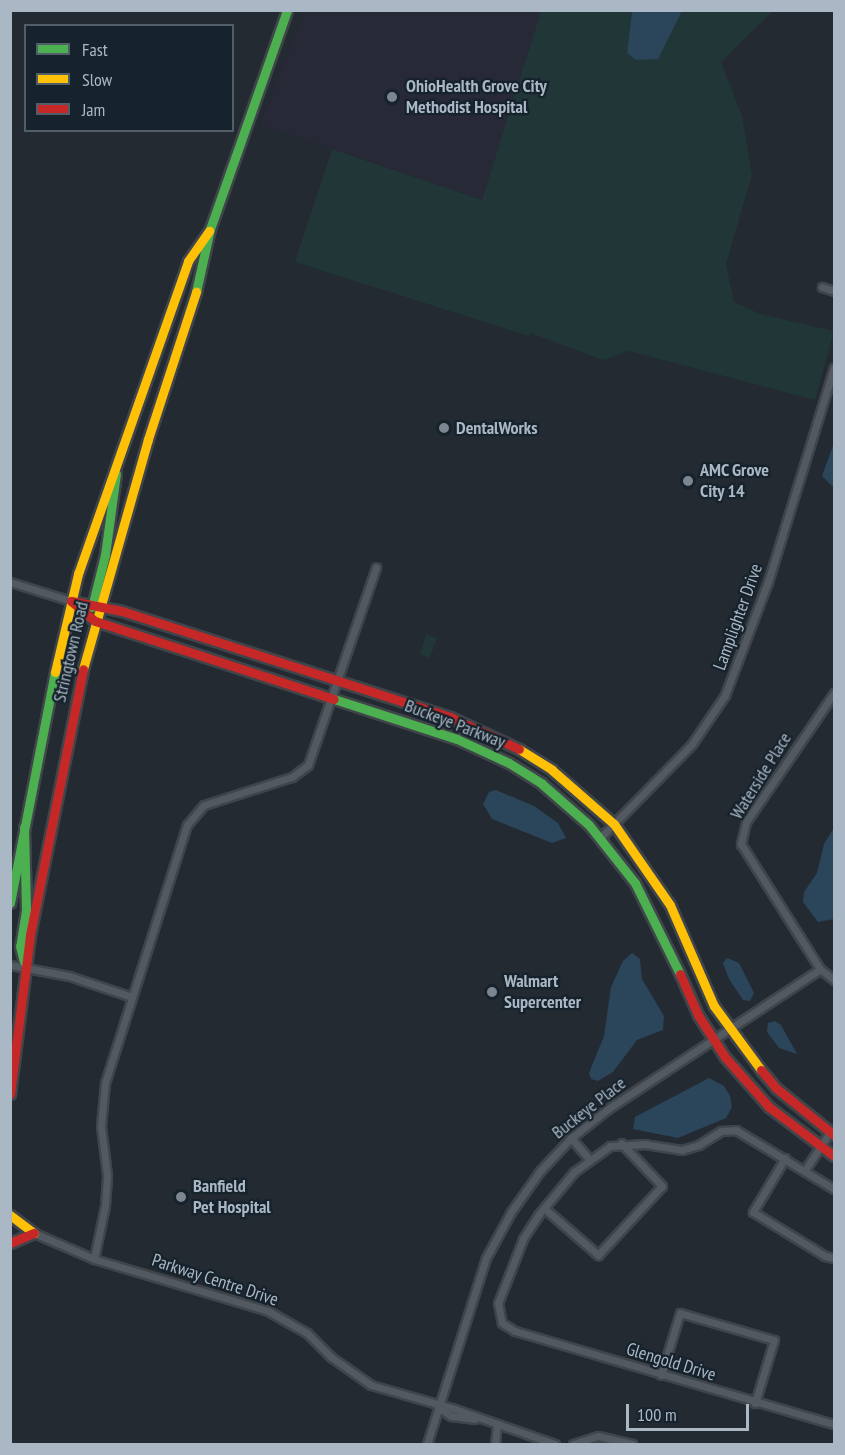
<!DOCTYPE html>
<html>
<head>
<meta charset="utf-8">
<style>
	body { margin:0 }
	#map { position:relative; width:845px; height:1455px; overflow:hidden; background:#232a31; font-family:"PT Sans Narrow",sans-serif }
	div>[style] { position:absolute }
	.medical>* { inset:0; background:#282937 }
	.green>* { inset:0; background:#203637 }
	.water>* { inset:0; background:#2b455b }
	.roads { filter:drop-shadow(2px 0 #3f454a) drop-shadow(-2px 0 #3f454a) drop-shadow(0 2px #3f454a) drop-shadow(0 -2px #3f454a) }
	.street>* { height:7px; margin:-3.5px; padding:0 3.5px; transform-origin:3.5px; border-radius:3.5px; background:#525960 }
	.fast>* { height:9px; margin:-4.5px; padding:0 4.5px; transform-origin:4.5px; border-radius:4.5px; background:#4caf50 }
	.slow>* { height:9px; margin:-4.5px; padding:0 4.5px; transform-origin:4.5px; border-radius:4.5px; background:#ffc107 }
	.jam>* { height:9px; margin:-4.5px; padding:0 4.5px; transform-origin:4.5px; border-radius:4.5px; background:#c62828 }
	.dots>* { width:16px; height:16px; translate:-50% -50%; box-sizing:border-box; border:3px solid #16222c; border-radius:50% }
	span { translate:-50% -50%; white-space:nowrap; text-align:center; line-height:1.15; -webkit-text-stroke:4.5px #16222c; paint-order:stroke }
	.poi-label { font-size:18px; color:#aab8c5; font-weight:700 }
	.left { translate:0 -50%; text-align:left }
	.street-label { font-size:18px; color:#aab8c5 }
	.frame { position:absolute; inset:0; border:12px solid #aab8c5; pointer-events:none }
	.legend { position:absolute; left:24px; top:24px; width:210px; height:108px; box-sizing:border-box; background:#16222c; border:2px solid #515e69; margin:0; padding:8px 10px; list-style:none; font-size:18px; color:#aab8c5 }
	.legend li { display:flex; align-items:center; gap:12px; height:30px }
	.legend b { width:30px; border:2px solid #515e69 }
	.scale { position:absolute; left:626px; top:1404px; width:123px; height:27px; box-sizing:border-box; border:3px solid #aab8c5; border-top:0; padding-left:8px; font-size:18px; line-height:21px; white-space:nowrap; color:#aab8c5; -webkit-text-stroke:4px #16222c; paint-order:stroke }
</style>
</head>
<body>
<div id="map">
	<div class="medical">
		<i style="clip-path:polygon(305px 11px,541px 11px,482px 200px,260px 124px)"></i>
	</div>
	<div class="green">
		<i style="clip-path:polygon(541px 11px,632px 11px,627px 53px,636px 60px,658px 59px,682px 11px,773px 11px,721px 62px,742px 116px,752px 175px,726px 264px,734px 302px,760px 314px,834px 331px,815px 400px,629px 351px,603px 360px,531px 333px,529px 336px,295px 262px,332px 149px,482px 200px)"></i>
		<i style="clip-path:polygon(426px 634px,437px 638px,430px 658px,420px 654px)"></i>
	</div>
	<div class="water">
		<i style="clip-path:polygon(632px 11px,682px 11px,658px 59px,636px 60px,627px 53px)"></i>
		<i style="clip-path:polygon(834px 443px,834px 486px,832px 486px,822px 476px)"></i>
		<i style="clip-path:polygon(496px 790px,534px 806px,558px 823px,566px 838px,552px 843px,492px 819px,483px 804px,489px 792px)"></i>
		<i style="clip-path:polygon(834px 828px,834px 919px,818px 922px,803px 902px,804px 892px,817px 873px,824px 844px)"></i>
		<i style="clip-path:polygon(632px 953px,640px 959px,642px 979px,664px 1016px,663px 1030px,637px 1040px,613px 1072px,598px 1081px,591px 1079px,589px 1073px,604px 1036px,611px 987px,623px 961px)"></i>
		<i style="clip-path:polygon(727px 958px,739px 963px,754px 993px,750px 1001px,743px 1000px,729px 979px,723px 963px)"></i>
		<i style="clip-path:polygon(775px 1021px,781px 1025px,797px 1054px,779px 1048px,767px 1032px,768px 1023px)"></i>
		<i style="clip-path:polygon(709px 1078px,724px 1086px,730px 1096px,732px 1107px,726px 1118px,678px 1138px,633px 1129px,635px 1117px)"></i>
	</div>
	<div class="roads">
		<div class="street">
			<i style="left:822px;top:287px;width:13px;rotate:18deg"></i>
			<i style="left:10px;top:582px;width:64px;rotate:17.3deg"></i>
			<i style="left:834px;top:693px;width:156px;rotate:124.3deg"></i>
			<i style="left:746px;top:822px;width:23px;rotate:103deg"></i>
			<i style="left:741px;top:844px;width:148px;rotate:57.7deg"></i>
			<i style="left:820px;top:969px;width:18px;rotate:38deg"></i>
			<i style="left:601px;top:837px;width:130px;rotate:-45.6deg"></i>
			<i style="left:692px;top:744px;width:59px;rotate:-56deg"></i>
			<i style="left:725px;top:695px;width:121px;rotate:-69.2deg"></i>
			<i style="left:768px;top:582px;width:224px;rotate:-72.9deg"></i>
			<i style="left:10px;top:965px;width:60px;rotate:10.6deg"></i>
			<i style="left:69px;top:976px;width:66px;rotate:18.4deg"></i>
			<i style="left:571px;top:1138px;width:28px;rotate:49deg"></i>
			<i style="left:785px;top:1158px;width:63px;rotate:120.7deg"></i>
			<i style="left:753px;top:1212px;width:84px;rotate:31.4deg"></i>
			<i style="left:825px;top:1256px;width:9px;rotate:13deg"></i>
			<i style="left:805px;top:1170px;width:45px;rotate:-56.7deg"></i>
			<i style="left:834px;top:1189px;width:114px;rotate:-149deg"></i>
			<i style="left:736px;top:1130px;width:15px;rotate:176deg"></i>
			<i style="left:721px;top:1131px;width:26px;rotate:148deg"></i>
			<i style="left:699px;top:1145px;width:18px;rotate:164deg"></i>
			<i style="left:682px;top:1150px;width:36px;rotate:-171deg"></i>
			<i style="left:646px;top:1144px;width:36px;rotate:177deg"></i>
			<i style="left:610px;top:1146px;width:44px;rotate:144.2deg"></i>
			<i style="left:574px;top:1172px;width:55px;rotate:129.8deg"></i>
			<i style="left:539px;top:1214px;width:30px;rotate:123deg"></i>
			<i style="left:523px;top:1239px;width:69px;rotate:111.3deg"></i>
			<i style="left:498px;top:1303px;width:20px;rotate:79deg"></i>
			<i style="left:502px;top:1323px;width:15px;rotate:32deg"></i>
			<i style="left:515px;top:1331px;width:332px;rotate:16.3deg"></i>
			<i style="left:544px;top:1208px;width:72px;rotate:41deg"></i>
			<i style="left:598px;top:1255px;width:94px;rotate:-47.2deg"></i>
			<i style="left:662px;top:1186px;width:59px;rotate:-133.6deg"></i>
			<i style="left:34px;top:1233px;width:65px;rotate:23.4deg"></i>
			<i style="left:94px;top:1259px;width:182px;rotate:16.6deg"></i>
			<i style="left:268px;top:1311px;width:45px;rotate:29.4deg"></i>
			<i style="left:307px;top:1333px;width:34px;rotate:45deg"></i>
			<i style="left:331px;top:1357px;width:49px;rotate:35deg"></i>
			<i style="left:371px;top:1385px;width:84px;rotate:15.9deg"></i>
			<i style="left:452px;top:1408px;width:109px;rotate:19.3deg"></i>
			<i style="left:94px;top:1259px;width:54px;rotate:-78.3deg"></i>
			<i style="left:105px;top:1206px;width:31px;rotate:-86deg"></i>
			<i style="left:107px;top:1175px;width:49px;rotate:-97deg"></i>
			<i style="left:101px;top:1126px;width:43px;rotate:-84.7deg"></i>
			<i style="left:105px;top:1083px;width:271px;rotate:-72.4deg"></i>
			<i style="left:187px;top:825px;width:26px;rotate:-50deg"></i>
			<i style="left:204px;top:805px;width:92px;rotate:-17.7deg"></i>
			<i style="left:292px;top:777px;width:20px;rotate:-37deg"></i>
			<i style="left:308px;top:765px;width:209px;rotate:-71deg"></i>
			<i style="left:661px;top:1375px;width:65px;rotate:-73deg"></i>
			<i style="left:680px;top:1313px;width:98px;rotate:16deg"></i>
			<i style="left:774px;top:1340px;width:66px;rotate:106.8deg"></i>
			<i style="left:438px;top:1407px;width:16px;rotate:35deg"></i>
			<i style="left:451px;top:1416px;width:24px;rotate:7deg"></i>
			<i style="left:427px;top:1444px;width:195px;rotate:-72.4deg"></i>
			<i style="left:486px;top:1258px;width:52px;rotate:-61.5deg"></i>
			<i style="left:511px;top:1212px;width:50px;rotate:-54.7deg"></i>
			<i style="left:540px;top:1171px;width:45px;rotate:-46.8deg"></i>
			<i style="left:571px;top:1138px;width:47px;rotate:-38.1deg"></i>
			<i style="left:608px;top:1109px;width:254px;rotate:-33.4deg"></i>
			<i style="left:495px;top:1444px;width:18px;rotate:-84deg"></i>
			<i style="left:573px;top:1444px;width:26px;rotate:-18deg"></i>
			<i style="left:598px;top:1436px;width:35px;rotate:13deg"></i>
		</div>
		<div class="fast">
			<i style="left:196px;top:292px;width:65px;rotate:-77.5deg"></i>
			<i style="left:210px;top:229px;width:232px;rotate:-70.6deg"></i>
			<i style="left:92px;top:607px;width:54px;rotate:-76deg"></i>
			<i style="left:105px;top:555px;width:82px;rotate:-82.3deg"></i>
			<i style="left:334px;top:699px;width:129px;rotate:18deg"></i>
			<i style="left:457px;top:739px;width:57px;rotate:24.8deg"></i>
			<i style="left:509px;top:763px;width:39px;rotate:32deg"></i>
			<i style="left:542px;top:784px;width:62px;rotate:41.1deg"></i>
			<i style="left:589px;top:825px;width:74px;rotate:51.6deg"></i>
			<i style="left:635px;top:883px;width:102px;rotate:63.7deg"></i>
			<i style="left:24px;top:827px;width:83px;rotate:88.6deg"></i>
			<i style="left:26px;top:910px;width:36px;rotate:99deg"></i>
			<i style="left:20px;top:946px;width:16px;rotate:76deg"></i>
			<i style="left:10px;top:903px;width:235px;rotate:-79deg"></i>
		</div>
		<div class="slow">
			<i style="left:83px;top:669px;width:239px;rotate:-74.2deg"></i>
			<i style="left:148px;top:439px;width:155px;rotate:-71.9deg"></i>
			<i style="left:55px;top:672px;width:101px;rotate:-76.8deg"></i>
			<i style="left:78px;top:574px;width:332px;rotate:-70.6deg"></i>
			<i style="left:188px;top:261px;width:37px;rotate:-55deg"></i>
			<i style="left:519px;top:749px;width:39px;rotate:32deg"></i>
			<i style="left:552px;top:770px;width:82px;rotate:41.1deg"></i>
			<i style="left:614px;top:824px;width:98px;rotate:55.3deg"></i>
			<i style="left:670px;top:905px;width:110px;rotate:66.5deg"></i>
			<i style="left:714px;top:1006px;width:79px;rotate:53.7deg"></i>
			<i style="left:10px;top:1215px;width:30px;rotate:37deg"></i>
		</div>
		<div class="jam">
			<i style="left:71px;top:601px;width:31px;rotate:40deg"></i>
			<i style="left:95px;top:621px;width:251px;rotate:18.1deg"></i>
			<i style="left:71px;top:601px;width:52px;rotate:11.1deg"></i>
			<i style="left:122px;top:611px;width:345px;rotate:17.9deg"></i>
			<i style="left:450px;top:717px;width:76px;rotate:24.9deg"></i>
			<i style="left:680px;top:974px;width:45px;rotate:66.3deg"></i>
			<i style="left:698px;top:1015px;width:50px;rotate:57.3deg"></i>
			<i style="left:725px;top:1057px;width:67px;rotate:48.7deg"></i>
			<i style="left:769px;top:1107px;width:81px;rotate:37deg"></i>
			<i style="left:761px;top:1070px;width:23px;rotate:50deg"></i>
			<i style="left:776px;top:1088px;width:75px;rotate:39deg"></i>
			<i style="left:10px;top:1094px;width:160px;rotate:-82.8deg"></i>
			<i style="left:30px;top:935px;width:271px;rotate:-78.7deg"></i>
			<i style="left:10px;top:1243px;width:26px;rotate:-23deg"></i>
		</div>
	</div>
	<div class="dots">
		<i style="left:392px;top:97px;background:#7b8691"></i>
		<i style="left:444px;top:428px;background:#7b8691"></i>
		<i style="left:688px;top:481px;background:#7b8691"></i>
		<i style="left:492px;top:992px;background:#7b8691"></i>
		<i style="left:181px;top:1197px;background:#7b8691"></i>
	</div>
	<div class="poi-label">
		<span class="left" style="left:406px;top:97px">OhioHealth Grove City<br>Methodist Hospital</span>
		<span class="left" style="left:456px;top:428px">DentalWorks</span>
		<span class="left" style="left:700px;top:481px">AMC Grove<br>City 14</span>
		<span class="left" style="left:504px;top:992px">Walmart<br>Supercenter</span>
		<span class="left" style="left:193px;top:1197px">Banfield<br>Pet Hospital</span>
	</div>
	<div class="street-label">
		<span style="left:738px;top:617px;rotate:-70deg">Lamplighter Drive</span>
		<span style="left:71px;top:652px;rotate:-77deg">Stringtown Road</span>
		<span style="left:455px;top:724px;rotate:21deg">Buckeye Parkway</span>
		<span style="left:761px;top:776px;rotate:-58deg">Waterside Place</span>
		<span style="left:589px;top:1108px;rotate:-38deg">Buckeye Place</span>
		<span style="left:215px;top:1280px;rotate:18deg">Parkway Centre Drive</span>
		<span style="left:671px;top:1362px;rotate:17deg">Glengold Drive</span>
	</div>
	<div class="frame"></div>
	<ul class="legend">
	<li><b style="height:8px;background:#4caf50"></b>Fast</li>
	<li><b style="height:8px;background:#ffc107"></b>Slow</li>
	<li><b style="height:8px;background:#c62828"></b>Jam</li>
	</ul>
	<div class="scale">100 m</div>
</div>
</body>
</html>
